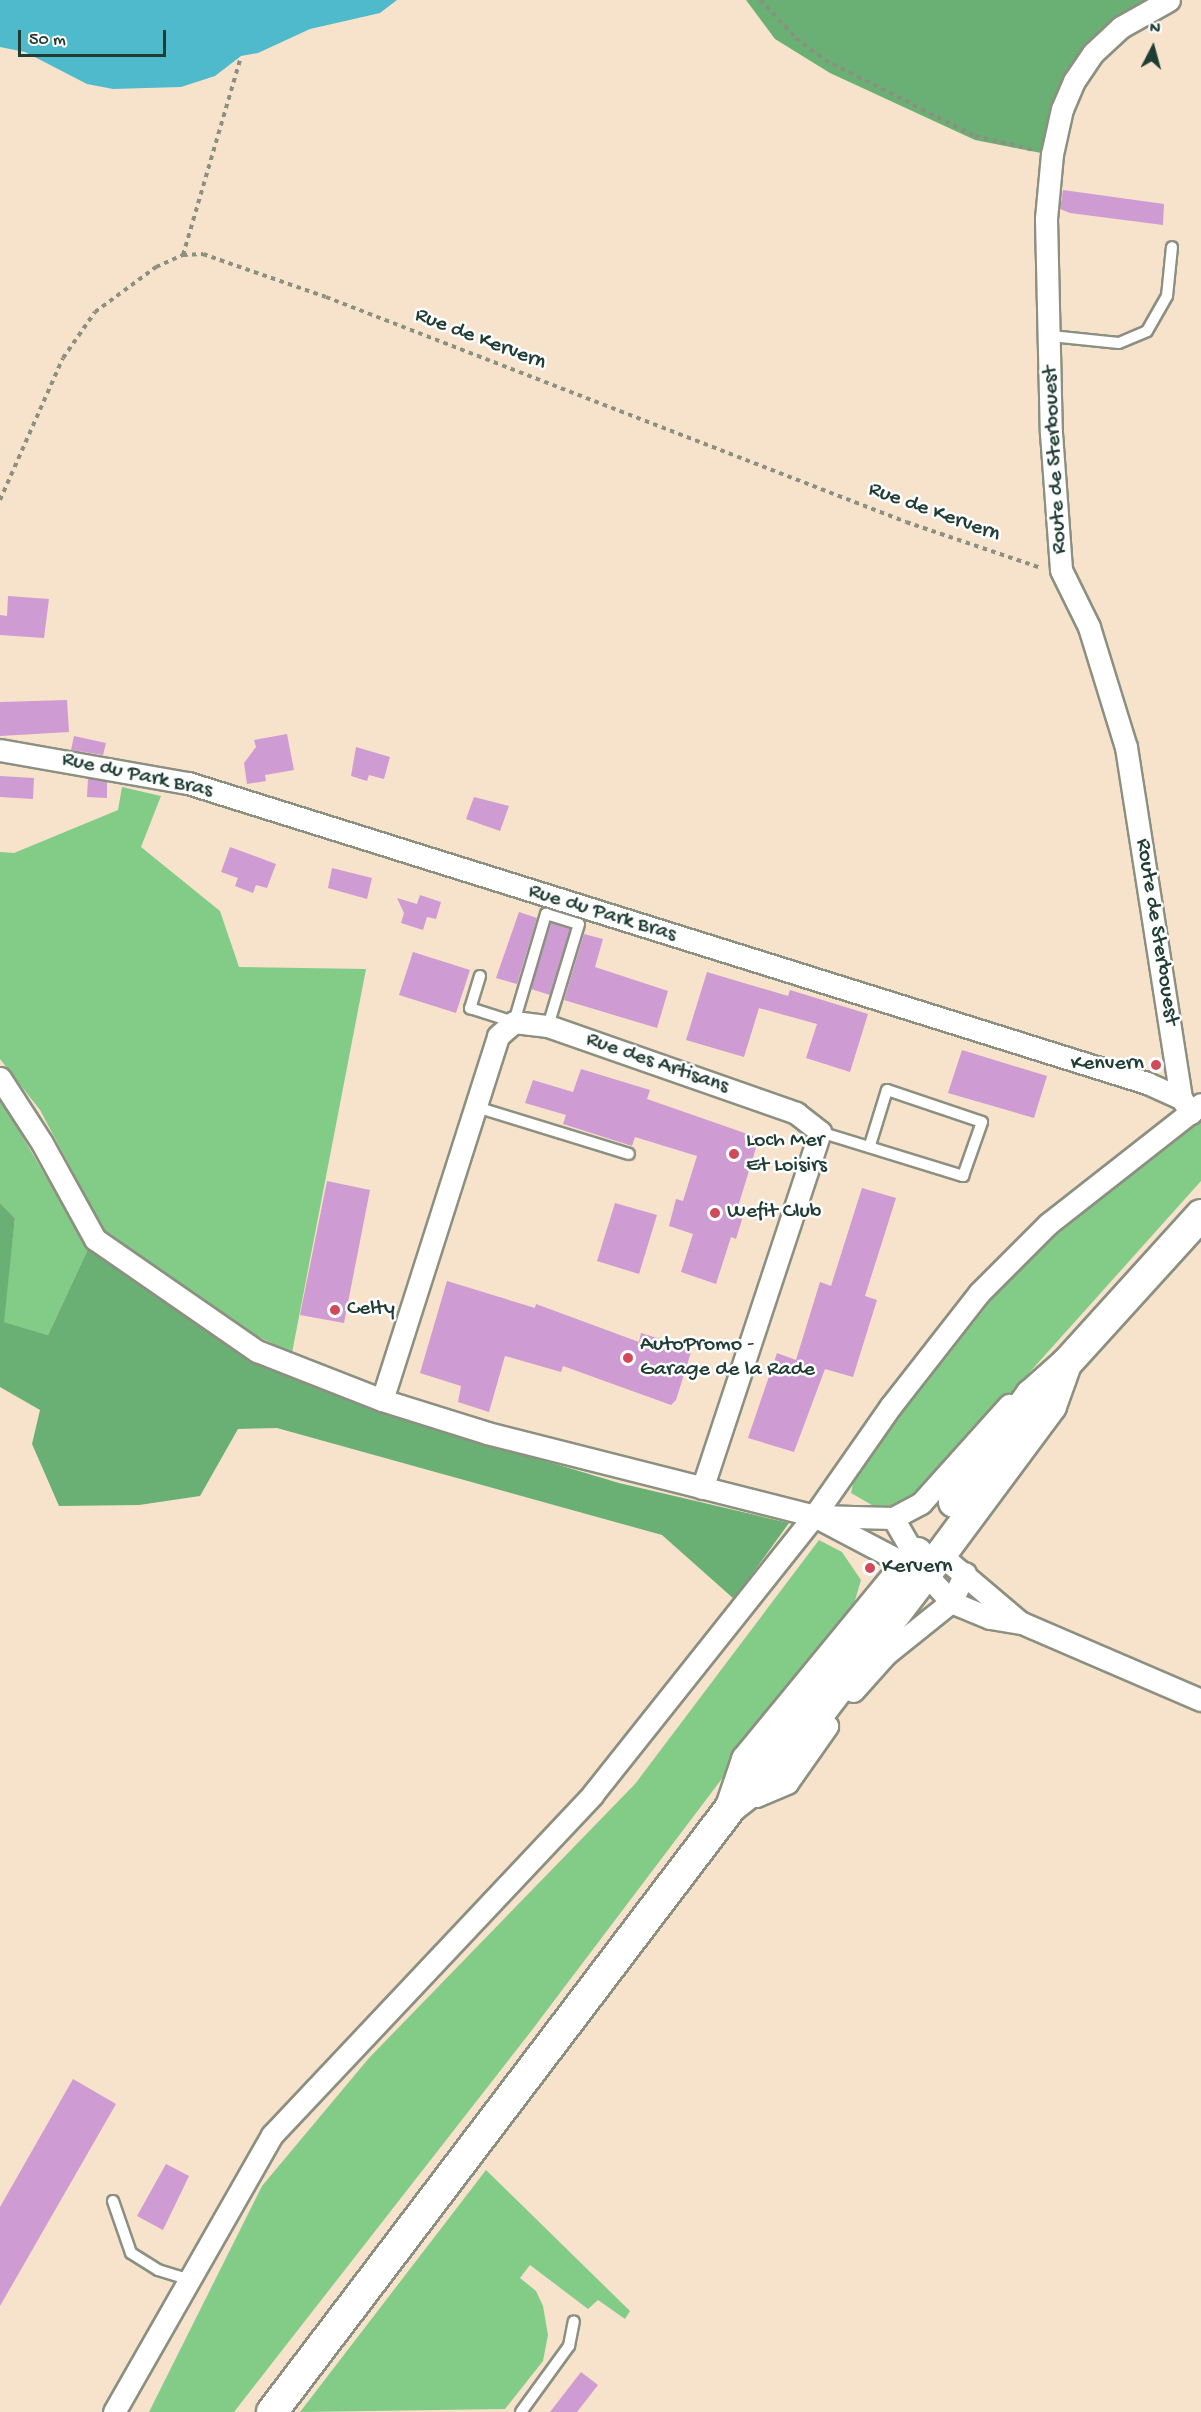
<!DOCTYPE html>
<html>
<head>
<meta charset="utf-8">
<style>
	body { margin:0 }
	#map { position:relative; width:1201px; height:2412px; overflow:hidden; background:#f7e2cb; font-family:"Gochi Hand",sans-serif }
	div>[style] { position:absolute }
	.green>* { inset:0; background:#83cc88 }
	.forest>* { inset:0; background:#6ab074 }
	.water>* { inset:0; background:#4fbacb }
	.building>* { inset:0; background:#cf9bd3 }
	.path>* { height:4px; margin-top:-2px; transform-origin:0; background:repeating-linear-gradient(90deg,#8b9080 0 4.5px,transparent 0 9px) }
	.roads { filter:drop-shadow(2px 0 #8b9080) drop-shadow(-2px 0 #8b9080) drop-shadow(0 2px #8b9080) drop-shadow(0 -2px #8b9080) }
	.lane>* { height:10px; margin:-5px; padding:0 5px; transform-origin:5px; border-radius:5px; background:#fff }
	.street>* { height:21px; margin:-10.5px; padding:0 10.5px; transform-origin:10.5px; border-radius:10.5px; background:#fff }
	.secondary>* { height:30px; margin:-15px; padding:0 15px; transform-origin:15px; border-radius:15px; background:#fff }
	.dots>* { width:16px; height:16px; translate:-50% -50%; box-sizing:border-box; border:3px solid #fff; border-radius:50% }
	span { translate:-50% -50%; white-space:nowrap; text-align:center; line-height:1.15; -webkit-text-stroke:5px #fff; paint-order:stroke }
	.street-label { font-size:22px; color:#1f3d34 }
	.poi-label { font-size:22px; color:#1f3d34 }
	.right { translate:-100% -50%; text-align:right }
	.left { translate:0 -50%; text-align:left }
	.north { position:absolute; left:1123px; top:18px; width:60px; height:60px; -webkit-text-stroke:4px #fff; paint-order:stroke; rotate:6deg; font-size:16px; font-weight:700; line-height:24px; text-align:center; color:#1f3d34 }
	.north::after { content:''; display:block; margin:auto; width:21px; height:27px; background:#1f3d34; clip-path:polygon(50% 0,100% 100%,50% 72%,0 100%) }
	.scale { position:absolute; left:18px; top:30px; width:148px; height:27px; box-sizing:border-box; border:3px solid #1f3d34; border-top:0; padding-left:8px; font-size:18px; line-height:21px; white-space:nowrap; color:#1f3d34; -webkit-text-stroke:4px #fff; paint-order:stroke }
</style>
</head>
<body>
<div id="map">
	<div class="green">
		<i style="clip-path:polygon(122px 787px,161px 796px,141px 847px,220px 911px,239px 967px,366px 969px,292px 1353px,245px 1330px,105px 1232px,40px 1110px,0 1059px,0 852px,14px 853px,118px 810px)"></i>
		<i style="clip-path:polygon(0 1098px,88px 1249px,48px 1335px,3px 1322px,15px 1218px,0 1203px)"></i>
		<i style="clip-path:polygon(1201px 1117px,1201px 1181px,925px 1489px,895px 1505px,877px 1508px,851px 1493px,855px 1473px,1017px 1267px)"></i>
		<i style="clip-path:polygon(819px 1540px,842px 1552px,861px 1580px,854px 1604px,532px 2030px,234px 2412px,149px 2412px,262px 2186px,369px 2058px,635px 1784px)"></i>
		<i style="clip-path:polygon(486px 2170px,630px 2311px,625px 2319px,598px 2300px,588px 2309px,530px 2265px,520px 2278px,536px 2291px,543px 2306px,548px 2335px,543px 2361px,505px 2409px,300px 2412px)"></i>
	</div>
	<div class="forest">
		<i style="clip-path:polygon(746px 0,1153px 0,1094px 39px,1046px 154px,975px 140px,830px 73px,775px 39px)"></i>
		<i style="clip-path:polygon(0 1203px,15px 1218px,4px 1322px,48px 1335px,88px 1249px,236px 1349px,382px 1412px,619px 1483px,789px 1523px,734px 1599px,662px 1535px,277px 1428px,238px 1429px,200px 1496px,139px 1505px,59px 1506px,32px 1444px,40px 1410px,0 1387px)"></i>
	</div>
	<div class="water">
		<i style="clip-path:polygon(0 0,397px 0,380px 13px,310px 29px,258px 53px,241px 56px,215px 76px,181px 87px,113px 89px,87px 84px,25px 52px,0 47px)"></i>
	</div>
	<div class="building">
		<i style="clip-path:polygon(1063px 190px,1164px 204px,1163px 225px,1070px 213px,1060px 209px)"></i>
		<i style="clip-path:polygon(8px 596px,49px 599px,44px 638px,0 635px,0 615px,7px 616px)"></i>
		<i style="clip-path:polygon(67px 700px,69px 732px,0 736px,0 702px)"></i>
		<i style="clip-path:polygon(287px 734px,294px 770px,265px 775px,266px 781px,247px 784px,244px 763px,256px 747px,254px 740px)"></i>
		<i style="clip-path:polygon(74px 736px,106px 743px,103px 755px,71px 750px)"></i>
		<i style="clip-path:polygon(356px 747px,390px 757px,384px 779px,369px 775px,367px 781px,351px 776px)"></i>
		<i style="clip-path:polygon(0 776px,34px 778px,33px 799px,0 797px)"></i>
		<i style="clip-path:polygon(88px 778px,107px 782px,107px 798px,87px 797px)"></i>
		<i style="clip-path:polygon(474px 797px,509px 806px,500px 831px,466px 819px)"></i>
		<i style="clip-path:polygon(230px 847px,276px 864px,267px 888px,256px 885px,253px 893px,235px 886px,238px 878px,221px 872px)"></i>
		<i style="clip-path:polygon(332px 868px,372px 878px,367px 899px,328px 888px)"></i>
		<i style="clip-path:polygon(420px 895px,441px 902px,436px 919px,427px 917px,423px 930px,401px 923px,404px 913px,397px 898px,417px 904px)"></i>
		<i style="clip-path:polygon(519px 912px,537px 918px,517px 984px,496px 978px)"></i>
		<i style="clip-path:polygon(551px 923px,570px 929px,550px 995px,531px 989px)"></i>
		<i style="clip-path:polygon(584px 934px,603px 939px,595px 967px,668px 991px,657px 1028px,564px 1000px)"></i>
		<i style="clip-path:polygon(413px 952px,470px 970px,456px 1013px,399px 995px)"></i>
		<i style="clip-path:polygon(707px 972px,788px 996px,790px 990px,868px 1014px,850px 1072px,806px 1058px,817px 1024px,759px 1008px,744px 1057px,686px 1040px)"></i>
		<i style="clip-path:polygon(962px 1050px,1047px 1076px,1034px 1118px,948px 1093px)"></i>
		<i style="clip-path:polygon(581px 1069px,650px 1090px,647px 1099px,759px 1138px,737px 1210px,744px 1213px,736px 1239px,731px 1237px,716px 1284px,681px 1272px,693px 1234px,669px 1226px,676px 1199px,683px 1201px,697px 1156px,635px 1137px,632px 1146px,563px 1124px,566px 1115px,525px 1103px,533px 1080px,573px 1092px)"></i>
		<i style="clip-path:polygon(327px 1181px,370px 1190px,344px 1323px,300px 1315px)"></i>
		<i style="clip-path:polygon(862px 1188px,896px 1198px,865px 1296px,877px 1300px,853px 1377px,825px 1369px,794px 1452px,748px 1438px,777px 1353px,796px 1360px,820px 1282px,831px 1286px)"></i>
		<i style="clip-path:polygon(615px 1203px,657px 1215px,639px 1274px,597px 1261px)"></i>
		<i style="clip-path:polygon(447px 1281px,535px 1308px,536px 1304px,639px 1342px,641px 1333px,692px 1349px,676px 1400px,671px 1405px,563px 1366px,561px 1372px,505px 1356px,489px 1412px,458px 1402px,461px 1386px,420px 1373px)"></i>
		<i style="clip-path:polygon(73px 2079px,116px 2104px,0 2306px,0 2207px)"></i>
		<i style="clip-path:polygon(166px 2164px,189px 2176px,163px 2230px,137px 2216px)"></i>
		<i style="clip-path:polygon(581px 2372px,598px 2385px,577px 2412px,550px 2412px)"></i>
	</div>
	<div class="path">
		<i style="left:760px;top:0;width:52px;rotate:46.5deg"></i>
		<i style="left:796px;top:38px;width:36px;rotate:37deg"></i>
		<i style="left:825px;top:60px;width:168px;rotate:26.9deg"></i>
		<i style="left:975px;top:136px;width:61px;rotate:13.3deg"></i>
		<i style="left:183px;top:255px;width:206px;rotate:-73.7deg"></i>
		<i style="left:0;top:500px;width:155px;rotate:-66.1deg"></i>
		<i style="left:63px;top:358px;width:56px;rotate:-55.2deg"></i>
		<i style="left:95px;top:312px;width:76px;rotate:-36.4deg"></i>
		<i style="left:156px;top:267px;width:30px;rotate:-24deg"></i>
		<i style="left:183px;top:255px;width:20px;rotate:-3deg"></i>
		<i style="left:203px;top:254px;width:130px;rotate:19.3deg"></i>
		<i style="left:326px;top:297px;width:622px;rotate:21.2deg"></i>
		<i style="left:906px;top:522px;width:143px;rotate:18.8deg"></i>
	</div>
	<div class="roads">
		<div class="lane">
			<i style="left:1051px;top:336px;width:68px;rotate:5.9deg"></i>
			<i style="left:1119px;top:343px;width:30px;rotate:-23deg"></i>
			<i style="left:1147px;top:331px;width:40px;rotate:-60.3deg"></i>
			<i style="left:1167px;top:296px;width:49px;rotate:-84.2deg"></i>
			<i style="left:480px;top:976px;width:34px;rotate:107deg"></i>
			<i style="left:470px;top:1008px;width:46px;rotate:17.7deg"></i>
			<i style="left:514px;top:1022px;width:113px;rotate:-73.5deg"></i>
			<i style="left:546px;top:914px;width:34px;rotate:17deg"></i>
			<i style="left:579px;top:924px;width:107px;rotate:106.9deg"></i>
			<i style="left:473px;top:1106px;width:163px;rotate:17.1deg"></i>
			<i style="left:820px;top:1132px;width:150px;rotate:17.1deg"></i>
			<i style="left:963px;top:1176px;width:57px;rotate:-70.6deg"></i>
			<i style="left:982px;top:1122px;width:100px;rotate:-161.4deg"></i>
			<i style="left:887px;top:1090px;width:58px;rotate:107.2deg"></i>
			<i style="left:113px;top:2201px;width:55px;rotate:70.9deg"></i>
			<i style="left:131px;top:2253px;width:32px;rotate:32deg"></i>
			<i style="left:158px;top:2270px;width:34px;rotate:17deg"></i>
			<i style="left:521px;top:2412px;width:82px;rotate:-54deg"></i>
			<i style="left:569px;top:2346px;width:25px;rotate:-79deg"></i>
		</div>
		<div class="street">
			<i style="left:1169px;top:0;width:55px;rotate:150.6deg"></i>
			<i style="left:1121px;top:27px;width:38px;rotate:137deg"></i>
			<i style="left:1093px;top:53px;width:34px;rotate:124deg"></i>
			<i style="left:1074px;top:81px;width:30px;rotate:113deg"></i>
			<i style="left:1062px;top:109px;width:46px;rotate:102.5deg"></i>
			<i style="left:1052px;top:154px;width:65px;rotate:95.3deg"></i>
			<i style="left:1046px;top:219px;width:214px;rotate:88.7deg"></i>
			<i style="left:1051px;top:433px;width:137px;rotate:85.8deg"></i>
			<i style="left:1061px;top:570px;width:64px;rotate:63.8deg"></i>
			<i style="left:1089px;top:627px;width:126px;rotate:72.9deg"></i>
			<i style="left:1126px;top:747px;width:355px;rotate:81.1deg"></i>
			<i style="left:0;top:750px;width:191px;rotate:10deg"></i>
			<i style="left:188px;top:783px;width:1005px;rotate:17.37deg"></i>
			<i style="left:1147px;top:1083px;width:37px;rotate:24deg"></i>
			<i style="left:1181px;top:1098px;width:18px;rotate:56deg"></i>
			<i style="left:0;top:1078px;width:77px;rotate:57.1deg"></i>
			<i style="left:42px;top:1143px;width:110px;rotate:61.1deg"></i>
			<i style="left:95px;top:1239px;width:197px;rotate:34.7deg"></i>
			<i style="left:257px;top:1351px;width:134px;rotate:21.4deg"></i>
			<i style="left:382px;top:1400px;width:110px;rotate:17.4deg"></i>
			<i style="left:487px;top:1433px;width:337px;rotate:14.2deg"></i>
			<i style="left:814px;top:1516px;width:79px;rotate:1.5deg"></i>
			<i style="left:893px;top:1518px;width:32px;rotate:-28deg"></i>
			<i style="left:921px;top:1503px;width:132px;rotate:-48.1deg"></i>
			<i style="left:382px;top:1400px;width:382px;rotate:-72.3deg"></i>
			<i style="left:498px;top:1036px;width:21px;rotate:-41deg"></i>
			<i style="left:514px;top:1022px;width:34px;rotate:7deg"></i>
			<i style="left:548px;top:1026px;width:263px;rotate:19.3deg"></i>
			<i style="left:796px;top:1113px;width:31px;rotate:38deg"></i>
			<i style="left:820px;top:1132px;width:375px;rotate:108.3deg"></i>
			<i style="left:893px;top:1518px;width:44px;rotate:59.9deg"></i>
			<i style="left:915px;top:1556px;width:10px;rotate:37deg"></i>
			<i style="left:923px;top:1562px;width:26px"></i>
			<i style="left:949px;top:1562px;width:94px;rotate:40.3deg"></i>
			<i style="left:820px;top:1519px;width:88px;rotate:27.7deg"></i>
			<i style="left:898px;top:1560px;width:17px;rotate:-13deg"></i>
			<i style="left:923px;top:1562px;width:12px;rotate:76deg"></i>
			<i style="left:926px;top:1574px;width:38px;rotate:48deg"></i>
			<i style="left:951px;top:1602px;width:42px;rotate:22.3deg"></i>
			<i style="left:990px;top:1618px;width:32px;rotate:9deg"></i>
			<i style="left:1022px;top:1623px;width:195px;rotate:23.3deg"></i>
			<i style="left:853px;top:1691px;width:50px;rotate:-48.3deg"></i>
			<i style="left:886px;top:1654px;width:83px;rotate:-38.7deg"></i>
			<i style="left:951px;top:1602px;width:32px;rotate:-64deg"></i>
			<i style="left:756px;top:1796px;width:34px;rotate:-23deg"></i>
			<i style="left:787px;top:1783px;width:70px;rotate:-54.9deg"></i>
			<i style="left:114px;top:2412px;width:319px;rotate:-60.3deg"></i>
			<i style="left:272px;top:2135px;width:467px;rotate:-46.7deg"></i>
			<i style="left:592px;top:1795px;width:357px;rotate:-51.5deg"></i>
			<i style="left:814px;top:1516px;width:133px;rotate:-55.1deg"></i>
			<i style="left:890px;top:1407px;width:145px;rotate:-52deg"></i>
			<i style="left:979px;top:1293px;width:98px;rotate:-45deg"></i>
			<i style="left:1048px;top:1224px;width:194px;rotate:-38.1deg"></i>
		</div>
		<div class="secondary">
			<i style="left:954px;top:1502px;width:132px;rotate:-54.3deg"></i>
			<i style="left:1031px;top:1395px;width:47px;rotate:-41.5deg"></i>
			<i style="left:1066px;top:1364px;width:201px;rotate:-47.8deg"></i>
			<i style="left:731px;top:1807px;width:50px;rotate:-71.2deg"></i>
			<i style="left:747px;top:1760px;width:268px;rotate:-50.6deg"></i>
			<i style="left:272px;top:2412px;width:759px;rotate:-52.81deg"></i>
			<i style="left:731px;top:1807px;width:53px;rotate:-38.2deg"></i>
			<i style="left:773px;top:1774px;width:268px;rotate:-52.6deg"></i>
			<i style="left:936px;top:1561px;width:193px;rotate:-53.4deg"></i>
			<i style="left:1051px;top:1406px;width:45px;rotate:-70.3deg"></i>
		</div>
	</div>
	<div class="dots">
		<i style="left:1156px;top:1065px;background:#d1495b"></i>
		<i style="left:734px;top:1154px;background:#d1495b"></i>
		<i style="left:715px;top:1213px;background:#d1495b"></i>
		<i style="left:335px;top:1310px;background:#d1495b"></i>
		<i style="left:628px;top:1358px;background:#d1495b"></i>
		<i style="left:870px;top:1568px;background:#d1495b"></i>
	</div>
	<div class="street-label">
		<span style="left:480px;top:340px;rotate:21deg">Rue de Kervern</span>
		<span style="left:1056px;top:460px;rotate:-93deg">Route de Sterbouest</span>
		<span style="left:934px;top:513px;rotate:20deg">Rue de Kervern</span>
		<span style="left:137px;top:776px;rotate:12deg">Rue du Park Bras</span>
		<span style="left:602px;top:914px;rotate:17deg">Rue du Park Bras</span>
		<span style="left:1156px;top:932px;rotate:81deg">Route de Sterbouest</span>
		<span style="left:657px;top:1064px;rotate:19deg">Rue des Artisans</span>
	</div>
	<div class="poi-label">
		<span class="right" style="left:1144px;top:1065px">Kenvern</span>
		<span class="left" style="left:746px;top:1154px">Loch Mer<br>Et Loisirs</span>
		<span class="left" style="left:727px;top:1213px">Wefit Club</span>
		<span class="left" style="left:347px;top:1310px">Celty</span>
		<span class="left" style="left:640px;top:1358px">AutoPromo -<br>Garage de la Rade</span>
		<span class="left" style="left:882px;top:1568px">Kervern</span>
	</div>
	<div class="north">N</div>
	<div class="scale">50 m</div>
</div>
</body>
</html>
